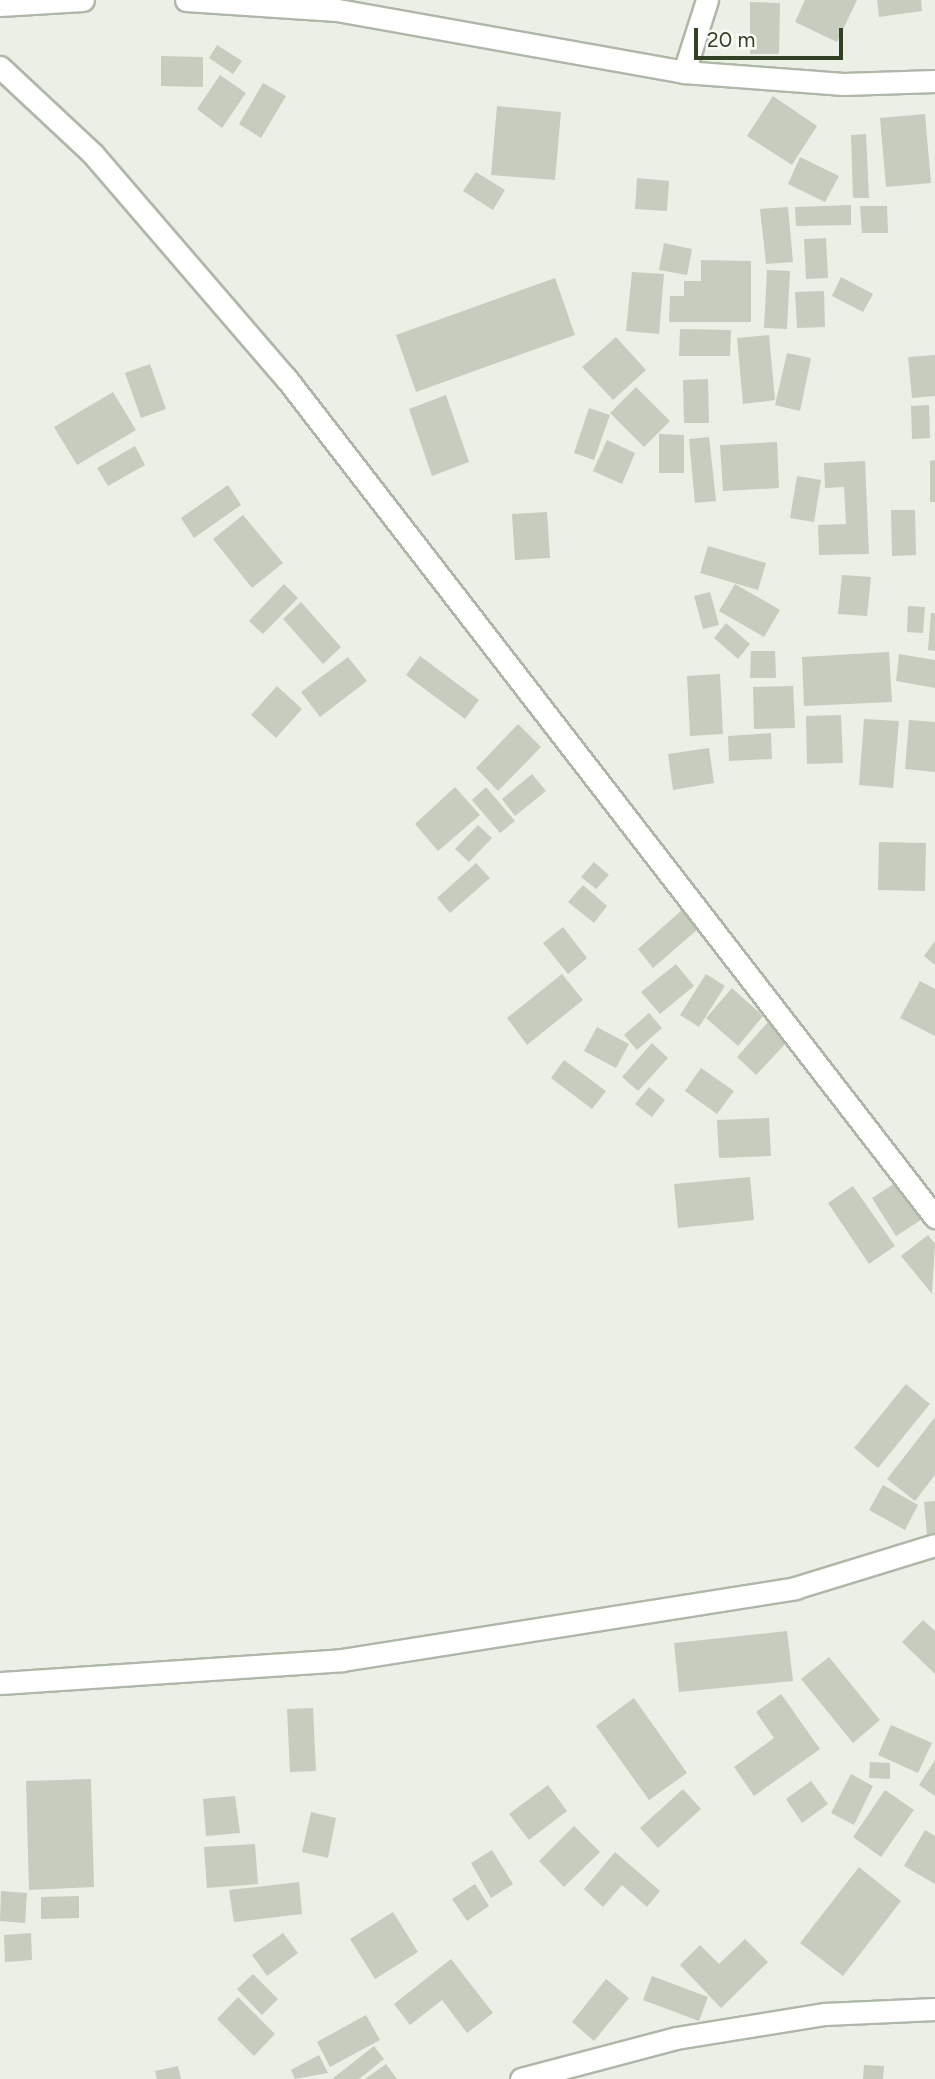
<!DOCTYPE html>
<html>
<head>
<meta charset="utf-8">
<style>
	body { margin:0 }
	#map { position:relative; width:935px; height:2079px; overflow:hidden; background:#ebefe6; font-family:Figtree,sans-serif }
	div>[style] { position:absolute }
	.building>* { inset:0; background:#c6cdbe }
	.roads { filter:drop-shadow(2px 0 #afb8a8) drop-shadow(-2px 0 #afb8a8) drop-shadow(0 2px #afb8a8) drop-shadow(0 -2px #afb8a8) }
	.minor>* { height:21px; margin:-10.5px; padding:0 10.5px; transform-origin:10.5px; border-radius:10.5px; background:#fff }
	span { translate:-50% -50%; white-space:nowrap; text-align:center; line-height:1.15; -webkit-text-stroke:5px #fafbf7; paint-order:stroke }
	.scale { position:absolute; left:694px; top:28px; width:149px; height:32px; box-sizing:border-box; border:4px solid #314224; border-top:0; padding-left:9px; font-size:21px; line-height:24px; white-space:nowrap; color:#314224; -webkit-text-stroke:5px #fafbf7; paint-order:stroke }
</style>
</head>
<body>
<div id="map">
	<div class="building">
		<i style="clip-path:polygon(805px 0,857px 0,837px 42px,795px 22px)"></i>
		<i style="clip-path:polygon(877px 0,921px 0,922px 11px,879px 17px)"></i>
		<i style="clip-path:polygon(750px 2px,780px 3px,779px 54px,750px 54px)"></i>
		<i style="clip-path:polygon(217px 45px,242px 61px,233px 74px,209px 58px)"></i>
		<i style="clip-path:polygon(161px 56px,203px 57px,203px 87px,161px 86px)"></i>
		<i style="clip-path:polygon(220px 75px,246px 93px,222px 128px,197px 109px)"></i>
		<i style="clip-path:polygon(263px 83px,286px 96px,261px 138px,239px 124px)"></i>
		<i style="clip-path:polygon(773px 96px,817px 126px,792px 165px,747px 136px)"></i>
		<i style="clip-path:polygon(497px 106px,561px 112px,555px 180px,491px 175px)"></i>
		<i style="clip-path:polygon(925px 114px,931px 183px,886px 187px,880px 118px)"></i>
		<i style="clip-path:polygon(866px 134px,869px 198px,853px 198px,851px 135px)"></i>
		<i style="clip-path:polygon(800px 157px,839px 176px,825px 202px,788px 184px)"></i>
		<i style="clip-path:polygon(476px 172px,505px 190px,493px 210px,463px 191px)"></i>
		<i style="clip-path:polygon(637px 178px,669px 181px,667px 211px,635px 209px)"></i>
		<i style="clip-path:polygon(851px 205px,851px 225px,796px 226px,795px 207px)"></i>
		<i style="clip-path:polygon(860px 206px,887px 206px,888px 233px,862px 233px)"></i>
		<i style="clip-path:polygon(788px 207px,793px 262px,766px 264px,760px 209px)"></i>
		<i style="clip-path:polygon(826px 238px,828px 278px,806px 279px,804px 239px)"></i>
		<i style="clip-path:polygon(664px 243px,692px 249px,687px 275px,659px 270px)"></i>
		<i style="clip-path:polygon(701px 260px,751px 261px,751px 322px,669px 322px,670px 296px,684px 296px,684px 281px,701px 281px)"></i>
		<i style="clip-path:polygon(767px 270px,790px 271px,787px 329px,764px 328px)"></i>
		<i style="clip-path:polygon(632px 272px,664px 274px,659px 334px,626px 331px)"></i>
		<i style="clip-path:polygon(841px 277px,873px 294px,863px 312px,832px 296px)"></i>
		<i style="clip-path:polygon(555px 278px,575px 335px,416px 392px,396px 335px)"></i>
		<i style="clip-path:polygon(824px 291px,825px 327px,797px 328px,795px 292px)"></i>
		<i style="clip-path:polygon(680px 329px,731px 330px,730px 356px,679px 356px)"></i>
		<i style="clip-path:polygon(769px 335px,775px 400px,743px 404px,737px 338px)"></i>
		<i style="clip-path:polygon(616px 337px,646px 370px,613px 400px,582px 367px)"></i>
		<i style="clip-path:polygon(787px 353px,811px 358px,800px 411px,775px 405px)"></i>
		<i style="clip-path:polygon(935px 355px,935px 396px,912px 398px,908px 357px)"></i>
		<i style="clip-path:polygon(150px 364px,166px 409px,141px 418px,125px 373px)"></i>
		<i style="clip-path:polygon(708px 379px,709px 423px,684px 423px,683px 380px)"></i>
		<i style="clip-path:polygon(636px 387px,670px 421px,644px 447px,610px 413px)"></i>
		<i style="clip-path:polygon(113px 392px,136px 430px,77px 465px,54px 427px)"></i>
		<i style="clip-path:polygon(446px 395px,469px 462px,432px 476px,409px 409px)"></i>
		<i style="clip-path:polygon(929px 405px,930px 438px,912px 439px,911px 406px)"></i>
		<i style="clip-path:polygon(589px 408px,610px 415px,594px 460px,574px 453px)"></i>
		<i style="clip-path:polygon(659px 434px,684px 435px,684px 473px,659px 473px)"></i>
		<i style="clip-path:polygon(709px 437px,716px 501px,695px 503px,689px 439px)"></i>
		<i style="clip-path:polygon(607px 440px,635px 453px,622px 484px,593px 471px)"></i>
		<i style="clip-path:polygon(777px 442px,779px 488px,723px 491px,720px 445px)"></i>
		<i style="clip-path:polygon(135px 446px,145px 465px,108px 486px,97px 468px)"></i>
		<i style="clip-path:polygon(935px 460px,935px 502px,930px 502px,930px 461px)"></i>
		<i style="clip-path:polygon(865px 461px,869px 554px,819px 555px,818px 525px,846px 524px,844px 487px,825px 488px,824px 463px)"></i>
		<i style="clip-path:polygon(797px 476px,821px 480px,814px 522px,790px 518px)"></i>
		<i style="clip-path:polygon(228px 485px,241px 505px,194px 538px,181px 518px)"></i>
		<i style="clip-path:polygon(891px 510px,915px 510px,916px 555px,892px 556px)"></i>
		<i style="clip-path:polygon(547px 512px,550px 558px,515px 560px,512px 514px)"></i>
		<i style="clip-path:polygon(243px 515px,283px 563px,252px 588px,213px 539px)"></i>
		<i style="clip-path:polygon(708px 546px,766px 563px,758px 590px,700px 573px)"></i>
		<i style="clip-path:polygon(842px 575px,871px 577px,867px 616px,838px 614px)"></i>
		<i style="clip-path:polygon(284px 584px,298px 598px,263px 634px,249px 621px)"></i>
		<i style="clip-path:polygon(735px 584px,780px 610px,764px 637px,719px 611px)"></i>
		<i style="clip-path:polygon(710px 592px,719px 625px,703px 629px,694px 596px)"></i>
		<i style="clip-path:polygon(301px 602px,341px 647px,323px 664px,283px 619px)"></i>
		<i style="clip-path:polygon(908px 606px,925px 607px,923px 633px,907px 632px)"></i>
		<i style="clip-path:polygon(931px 613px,935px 613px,935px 651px,928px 650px)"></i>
		<i style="clip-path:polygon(726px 623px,750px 644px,738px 659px,714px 638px)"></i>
		<i style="clip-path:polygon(751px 651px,775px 651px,776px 678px,750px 678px)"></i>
		<i style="clip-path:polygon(889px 652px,892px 702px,804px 706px,802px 657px)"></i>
		<i style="clip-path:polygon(899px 654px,935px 660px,935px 688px,896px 681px)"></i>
		<i style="clip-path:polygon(420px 656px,479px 700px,465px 719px,406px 675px)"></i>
		<i style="clip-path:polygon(348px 657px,367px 681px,320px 717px,301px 692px)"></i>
		<i style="clip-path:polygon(720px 674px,723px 734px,690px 736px,687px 676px)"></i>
		<i style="clip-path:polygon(277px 686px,302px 709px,276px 738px,251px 715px)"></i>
		<i style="clip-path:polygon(793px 686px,795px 728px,754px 729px,753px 687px)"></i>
		<i style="clip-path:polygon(841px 715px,843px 763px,807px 764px,806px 716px)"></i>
		<i style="clip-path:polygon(864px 719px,899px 721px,893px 788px,859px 785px)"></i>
		<i style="clip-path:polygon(909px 720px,935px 722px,935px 772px,905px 769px)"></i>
		<i style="clip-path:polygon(518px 724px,541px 747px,498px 791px,476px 768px)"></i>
		<i style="clip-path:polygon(771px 733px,772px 759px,729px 761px,728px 736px)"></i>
		<i style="clip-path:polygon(709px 748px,714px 783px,673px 790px,668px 754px)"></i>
		<i style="clip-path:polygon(532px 774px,546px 791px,515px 816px,502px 799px)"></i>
		<i style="clip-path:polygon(455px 787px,480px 815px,438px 851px,415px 824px)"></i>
		<i style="clip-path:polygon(486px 787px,515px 821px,500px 833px,472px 800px)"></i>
		<i style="clip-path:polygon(478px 825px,492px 838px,469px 862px,455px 849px)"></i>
		<i style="clip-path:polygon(879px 842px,926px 843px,925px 891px,878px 890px)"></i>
		<i style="clip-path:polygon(594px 862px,609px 875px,596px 889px,581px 877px)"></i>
		<i style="clip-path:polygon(476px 863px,490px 878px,450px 913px,437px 898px)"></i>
		<i style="clip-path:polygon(583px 885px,607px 906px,594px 923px,568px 902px)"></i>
		<i style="clip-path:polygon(682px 910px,698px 929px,653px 968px,638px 949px)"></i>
		<i style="clip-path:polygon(563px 927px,587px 958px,568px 974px,543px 943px)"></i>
		<i style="clip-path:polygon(935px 941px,935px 965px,924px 956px)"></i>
		<i style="clip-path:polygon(676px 964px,694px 986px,660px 1014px,641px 992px)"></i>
		<i style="clip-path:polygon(562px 974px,583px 1000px,527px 1045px,507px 1018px)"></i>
		<i style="clip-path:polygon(706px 974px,725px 986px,699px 1027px,680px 1015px)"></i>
		<i style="clip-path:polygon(920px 981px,935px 989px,935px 1036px,900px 1018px)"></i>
		<i style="clip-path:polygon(732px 988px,763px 1016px,738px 1046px,706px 1018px)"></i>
		<i style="clip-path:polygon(649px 1013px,662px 1028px,637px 1050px,624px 1035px)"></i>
		<i style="clip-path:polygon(768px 1022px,788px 1041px,756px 1075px,737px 1057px)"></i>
		<i style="clip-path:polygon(597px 1027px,629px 1044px,616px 1068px,584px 1051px)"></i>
		<i style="clip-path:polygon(652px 1043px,668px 1058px,638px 1091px,622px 1077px)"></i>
		<i style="clip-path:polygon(564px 1060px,606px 1091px,592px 1109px,551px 1078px)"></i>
		<i style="clip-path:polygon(701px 1068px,734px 1091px,717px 1114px,685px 1091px)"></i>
		<i style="clip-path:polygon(649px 1087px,665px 1100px,652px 1117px,635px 1104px)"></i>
		<i style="clip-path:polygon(769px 1118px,771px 1156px,719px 1158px,717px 1120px)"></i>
		<i style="clip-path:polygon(750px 1177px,754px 1220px,678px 1228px,674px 1184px)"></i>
		<i style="clip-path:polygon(897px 1182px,921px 1220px,896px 1236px,872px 1198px)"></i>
		<i style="clip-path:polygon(853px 1186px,895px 1246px,869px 1264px,828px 1203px)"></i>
		<i style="clip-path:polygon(928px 1235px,935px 1244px,932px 1294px,901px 1256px)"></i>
		<i style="clip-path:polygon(906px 1384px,930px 1404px,878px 1468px,854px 1448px)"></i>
		<i style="clip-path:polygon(935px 1417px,935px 1475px,915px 1501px,887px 1479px)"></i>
		<i style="clip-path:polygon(883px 1485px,918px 1505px,905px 1530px,869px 1510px)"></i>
		<i style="clip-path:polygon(935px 1501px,935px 1534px,927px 1535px,924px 1502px)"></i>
		<i style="clip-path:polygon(923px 1620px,935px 1631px,935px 1674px,902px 1642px)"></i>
		<i style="clip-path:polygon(787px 1631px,793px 1681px,679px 1692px,674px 1643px)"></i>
		<i style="clip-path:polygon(829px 1657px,880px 1720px,853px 1743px,801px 1679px)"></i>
		<i style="clip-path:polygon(781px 1694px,820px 1749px,754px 1796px,734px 1767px,774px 1738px,756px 1712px)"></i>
		<i style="clip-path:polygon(634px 1698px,687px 1773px,649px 1800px,596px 1726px)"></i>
		<i style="clip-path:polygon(313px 1708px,316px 1771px,290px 1772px,287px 1709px)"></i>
		<i style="clip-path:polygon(891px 1725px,932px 1743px,918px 1773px,878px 1755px)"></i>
		<i style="clip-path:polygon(935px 1760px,935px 1796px,919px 1785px)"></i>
		<i style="clip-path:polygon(870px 1762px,890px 1763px,890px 1779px,869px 1778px)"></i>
		<i style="clip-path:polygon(851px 1774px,873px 1786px,854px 1825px,831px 1813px)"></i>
		<i style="clip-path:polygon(91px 1779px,94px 1887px,29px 1890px,26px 1781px)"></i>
		<i style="clip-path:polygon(811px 1781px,828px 1804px,802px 1823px,786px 1799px)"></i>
		<i style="clip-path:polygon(548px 1785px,567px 1811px,529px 1840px,509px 1814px)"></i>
		<i style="clip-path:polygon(683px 1789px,701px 1809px,658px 1848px,640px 1828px)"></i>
		<i style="clip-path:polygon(885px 1790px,914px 1810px,881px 1857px,853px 1837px)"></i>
		<i style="clip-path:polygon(235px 1796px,240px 1833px,206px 1836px,203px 1799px)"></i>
		<i style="clip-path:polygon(311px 1812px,336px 1818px,328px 1858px,302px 1852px)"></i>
		<i style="clip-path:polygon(574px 1826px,600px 1852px,564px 1887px,539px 1861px)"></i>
		<i style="clip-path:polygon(925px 1830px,935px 1836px,935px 1884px,904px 1866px)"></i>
		<i style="clip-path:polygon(255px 1844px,258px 1884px,207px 1888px,204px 1847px)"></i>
		<i style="clip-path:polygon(492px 1850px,513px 1884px,491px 1898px,471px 1863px)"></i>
		<i style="clip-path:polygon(615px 1852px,660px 1891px,647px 1907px,622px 1885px,603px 1907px,584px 1889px)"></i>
		<i style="clip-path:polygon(859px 1867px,901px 1901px,843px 1976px,800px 1943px)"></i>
		<i style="clip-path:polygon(299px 1882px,302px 1914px,234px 1922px,229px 1890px)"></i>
		<i style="clip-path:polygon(475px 1884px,489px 1906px,467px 1921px,452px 1899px)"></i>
		<i style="clip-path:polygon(1px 1891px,27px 1893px,25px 1923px,0 1921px)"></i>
		<i style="clip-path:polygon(79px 1896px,79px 1918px,41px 1919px,41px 1897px)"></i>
		<i style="clip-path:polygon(393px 1912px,418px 1952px,375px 1979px,350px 1939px)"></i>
		<i style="clip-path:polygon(31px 1933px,32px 1960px,5px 1962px,4px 1935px)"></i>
		<i style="clip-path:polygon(283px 1933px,298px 1953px,267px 1976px,252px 1955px)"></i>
		<i style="clip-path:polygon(745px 1939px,768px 1962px,721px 2008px,680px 1965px,700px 1945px,719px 1964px)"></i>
		<i style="clip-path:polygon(451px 1959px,493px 2013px,467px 2033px,442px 2000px,410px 2025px,394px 2004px)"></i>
		<i style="clip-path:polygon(253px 1974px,278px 1999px,262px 2015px,237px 1989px)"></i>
		<i style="clip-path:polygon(652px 1976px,708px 1997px,699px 2021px,643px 2000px)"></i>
		<i style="clip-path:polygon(606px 1979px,629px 1998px,594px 2041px,572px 2022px)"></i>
		<i style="clip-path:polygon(238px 1997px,275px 2034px,254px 2056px,217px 2019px)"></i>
		<i style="clip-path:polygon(366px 2015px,380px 2040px,330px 2067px,317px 2042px)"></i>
		<i style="clip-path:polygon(374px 2046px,384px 2059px,359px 2079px,332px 2079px)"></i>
		<i style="clip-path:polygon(319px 2055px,328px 2073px,295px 2079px,291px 2070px)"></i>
		<i style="clip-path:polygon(386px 2064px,397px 2079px,365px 2079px)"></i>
		<i style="clip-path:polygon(864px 2065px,884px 2066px,883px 2079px,863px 2079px)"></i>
		<i style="clip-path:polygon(178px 2066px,181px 2079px,157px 2079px,155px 2071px)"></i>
	</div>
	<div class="roads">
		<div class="minor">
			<i style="left:186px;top:0;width:151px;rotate:3.8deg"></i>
			<i style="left:337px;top:10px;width:352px;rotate:10.1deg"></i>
			<i style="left:684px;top:72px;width:160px;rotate:4.3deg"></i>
			<i style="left:844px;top:84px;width:91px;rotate:-1.9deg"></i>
			<i style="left:0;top:5px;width:83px;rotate:-3.4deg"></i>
			<i style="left:0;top:67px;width:127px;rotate:43.1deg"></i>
			<i style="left:93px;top:154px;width:296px;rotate:49.3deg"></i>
			<i style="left:286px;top:378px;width:1061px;rotate:52.28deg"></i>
			<i style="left:684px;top:72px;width:76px;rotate:-72.3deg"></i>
			<i style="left:0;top:1683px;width:343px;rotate:-3.8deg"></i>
			<i style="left:342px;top:1660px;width:459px;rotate:-9deg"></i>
			<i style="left:795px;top:1588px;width:146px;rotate:-17.1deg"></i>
			<i style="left:521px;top:2079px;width:160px;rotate:-14.8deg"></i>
			<i style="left:676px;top:2038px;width:151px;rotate:-9.2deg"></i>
			<i style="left:825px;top:2014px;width:110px;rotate:-2.6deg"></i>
		</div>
	</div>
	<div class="scale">20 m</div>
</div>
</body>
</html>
